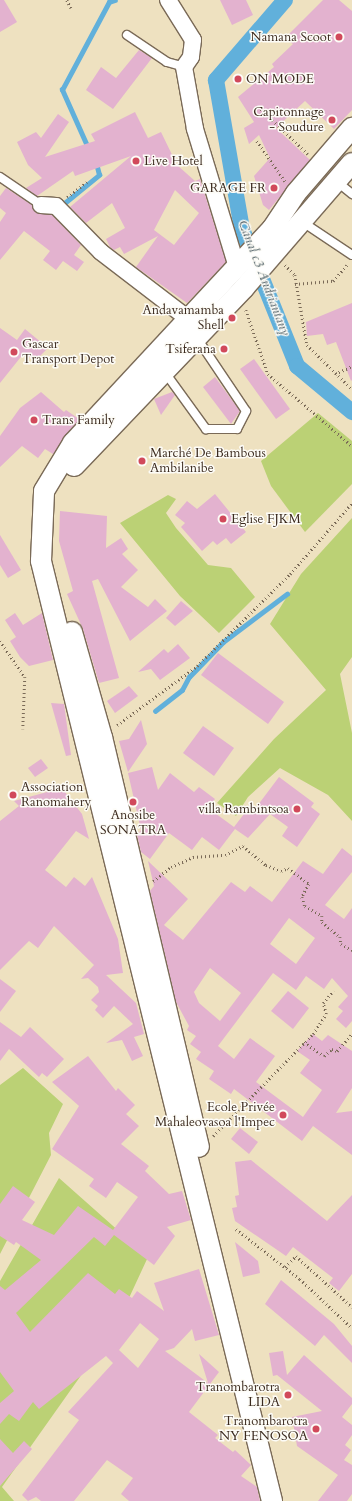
<!DOCTYPE html>
<html>
<head>
<meta charset="utf-8">
<style>
	body { margin:0 }
	#map { position:relative; width:352px; height:1501px; overflow:hidden; background:#eee1c0; font-family:Cardo,serif }
	div>[style] { position:absolute }
	.green>* { inset:0; background:#bbd175 }
	.stream>* { height:4.5px; margin:-2.25px; padding:0 2.25px; transform-origin:2.25px; border-radius:2.25px; background:#61b0db }
	.canal>* { height:16px; margin:-8px; padding:0 8px; transform-origin:8px; border-radius:8px; background:#61b0db }
	.building>* { inset:0; background:#e3b2cf }
	.path>* { height:2.5px; margin-top:-1.25px; transform-origin:0; background:repeating-linear-gradient(90deg,#7a6a57 0 1px,transparent 0 4px) }
	.roads { filter:drop-shadow(1px 0 #7a6a57) drop-shadow(-1px 0 #7a6a57) drop-shadow(0 1px #7a6a57) drop-shadow(0 -1px #7a6a57) }
	.service>* { height:8px; margin:-4px; padding:0 4px; transform-origin:4px; border-radius:4px; background:#fff }
	.minor>* { height:16px; margin:-8px; padding:0 8px; transform-origin:8px; border-radius:8px; background:#fff }
	.tertiary>* { height:20px; margin:-10px; padding:0 10px; transform-origin:10px; border-radius:10px; background:#fff }
	.dots>* { width:11px; height:11px; translate:-50% -50%; box-sizing:border-box; border:2px solid #fdfcf7; border-radius:50% }
	span { translate:-50% -50%; white-space:nowrap; text-align:center; line-height:1.15; -webkit-text-stroke:3px #fdfcf7; paint-order:stroke }
	.poi-label { font-size:13px; color:#3b2a1e }
	.right { translate:-100% -50%; text-align:right }
	.left { translate:0 -50%; text-align:left }
	.water-label { font-size:14px; color:#485960; font-style:italic }
</style>
</head>
<body>
<div id="map">
	<div class="green">
		<i style="clip-path:polygon(318px 413px,352px 441px,352px 484px,305px 532px,271px 486px,261px 461px)"></i>
		<i style="clip-path:polygon(168px 495px,176px 499px,166px 513px,176px 528px,208px 565px,231px 568px,255px 597px,219px 633px,180px 596px,120px 523px)"></i>
		<i style="clip-path:polygon(352px 518px,352px 657px,340px 674px,352px 733px,352px 821px,328px 795px,280px 768px,248px 797px,236px 816px,217px 803px,274px 739px,326px 690px,270px 624px,301px 574px)"></i>
		<i style="clip-path:polygon(23px 1068px,63px 1104px,49px 1133px,51px 1155px,0 1254px,0 1085px)"></i>
		<i style="clip-path:polygon(59px 1178px,148px 1257px,116px 1326px,2px 1487px,14px 1501px,0 1501px,0 1281px)"></i>
	</div>
	<div class="stream">
		<i style="left:88px;top:148px;width:64px;rotate:-114.1deg"></i>
		<i style="left:62px;top:90px;width:100px;rotate:-61.9deg"></i>
		<i style="left:109px;top:2px;width:6px;rotate:-18deg"></i>
		<i style="left:62px;top:205px;width:48px;rotate:-39deg"></i>
		<i style="left:99px;top:175px;width:12px;rotate:-104deg"></i>
		<i style="left:155px;top:711px;width:34px;rotate:-38deg"></i>
		<i style="left:182px;top:690px;width:15px;rotate:-62deg"></i>
		<i style="left:189px;top:677px;width:49px;rotate:-45.8deg"></i>
		<i style="left:223px;top:642px;width:80px;rotate:-36.9deg"></i>
	</div>
	<div class="canal">
		<i style="left:285px;top:0;width:106px;rotate:130.8deg"></i>
		<i style="left:216px;top:80px;width:151px;rotate:80.1deg"></i>
		<i style="left:242px;top:229px;width:148px;rotate:68.1deg"></i>
		<i style="left:297px;top:366px;width:72px;rotate:39.9deg"></i>
	</div>
	<div class="building">
		<i style="clip-path:polygon(0 0,4px 0,17px 22px,0 32px)"></i>
		<i style="clip-path:polygon(220px 0,246px 0,253px 15px,232px 25px)"></i>
		<i style="clip-path:polygon(323px 0,339px 0,352px 11px,352px 110px,334px 129px,305px 101px,276px 128px,310px 160px,269px 210px,263px 205px,254px 176px,270px 158px,259px 135px,249px 144px,244px 128px,254px 122px,238px 97px,274px 67px,272px 64px,293px 44px,285px 38px)"></i>
		<i style="clip-path:polygon(139px 50px,152px 58px,113px 109px,86px 90px,101px 67px,116px 78px)"></i>
		<i style="clip-path:polygon(evenodd,135px 112px,148px 138px,161px 132px,177px 165px,195px 181px,200px 179px,226px 262px,187px 303px,136px 267px,158px 236px,124px 254px,120px 247px,114px 250px,110px 247px,106px 239px,125px 228px,112px 203px,86px 223px,70px 207px,131px 156px,75px 176px,73px 171px,37px 196px,26px 188px,42px 178px,28px 165px,17px 142px,36px 132px,41px 138px,58px 114px,69px 122px,45px 157px,95px 141px,91px 134px,135px 112px,175px 190px,199px 213px,174px 245px,154px 230px,175px 190px)"></i>
		<i style="clip-path:polygon(6px 188px,32px 205px,36px 213px,52px 215px,81px 245px,74px 255px,84px 262px,77px 271px,63px 261px,56px 270px,43px 260px,50px 251px,24px 231px,0 260px,0 222px,6px 213px,0 208px,0 196px)"></i>
		<i style="clip-path:polygon(352px 303px,352px 380px,351px 381px,336px 342px,327px 345px,323px 334px,307px 336px,306px 322px)"></i>
		<i style="clip-path:polygon(0 328px,17px 340px,25px 329px,48px 348px,35px 361px,24px 353px,0 383px)"></i>
		<i style="clip-path:polygon(254px 359px,290px 409px,276px 419px,240px 369px)"></i>
		<i style="clip-path:polygon(215px 377px,240px 411px,231px 424px,203px 387px)"></i>
		<i style="clip-path:polygon(41px 392px,64px 412px,66px 410px,79px 419px,53px 454px,45px 449px,38px 458px,22px 446px,0 467px,0 436px,20px 408px)"></i>
		<i style="clip-path:polygon(172px 392px,175px 395px,161px 415px,154px 399px)"></i>
		<i style="clip-path:polygon(215px 494px,246px 532px,231px 544px,226px 538px,217px 545px,213px 541px,202px 551px,181px 527px,185px 523px,175px 515px,187px 501px,197px 509px)"></i>
		<i style="clip-path:polygon(60px 511px,107px 516px,106px 548px,121px 538px,128px 549px,122px 554px,138px 570px,121px 587px,148px 607px,155px 599px,167px 611px,130px 641px,98px 579px,92px 581px,119px 678px,99px 683px,83px 629px,67px 594px,73px 591px,59px 541px)"></i>
		<i style="clip-path:polygon(0 535px,21px 570px,8px 578px,0 565px)"></i>
		<i style="clip-path:polygon(181px 601px,193px 611px,175px 626px,166px 618px)"></i>
		<i style="clip-path:polygon(15px 613px,23px 625px,42px 613px,53px 660px,29px 666px,20px 657px,10px 641px,16px 637px,5px 620px)"></i>
		<i style="clip-path:polygon(178px 644px,190px 658px,160px 680px,151px 669px,138px 672px,164px 649px,168px 653px)"></i>
		<i style="clip-path:polygon(218px 653px,284px 702px,268px 724px,201px 675px)"></i>
		<i style="clip-path:polygon(129px 686px,138px 696px,115px 713px,107px 701px)"></i>
		<i style="clip-path:polygon(51px 703px,64px 704px,71px 755px,66px 756px)"></i>
		<i style="clip-path:polygon(141px 720px,147px 744px,128px 772px,119px 741px,129px 739px)"></i>
		<i style="clip-path:polygon(203px 726px,234px 748px,214px 776px,183px 753px)"></i>
		<i style="clip-path:polygon(41px 759px,48px 768px,35px 777px,28px 768px)"></i>
		<i style="clip-path:polygon(152px 767px,158px 790px,170px 773px,194px 792px,199px 787px,215px 799px,208px 808px,234px 827px,247px 810px,252px 813px,279px 777px,314px 803px,311px 807px,320px 814px,297px 847px,282px 836px,288px 827px,270px 814px,248px 838px,235px 829px,219px 850px,202px 837px,192px 850px,169px 833px,150px 859px,141px 852px,137px 835px,141px 830px,128px 773px)"></i>
		<i style="clip-path:polygon(62px 788px,82px 814px,89px 839px,76px 831px,45px 870px,66px 887px,74px 877px,85px 886px,92px 877px,118px 939px,123px 973px,106px 975px,136px 1003px,144px 1034px,134px 1037px,143px 1056px,132px 1061px,122px 1040px,106px 1043px,133px 1024px,114px 1006px,103px 1018px,95px 1010px,98px 1006px,91px 1000px,99px 992px,98px 987px,88px 978px,81px 979px,94px 965px,54px 926px,38px 948px,29px 941px,0 970px,0 821px,19px 806px,14px 801px)"></i>
		<i style="clip-path:polygon(evenodd,342px 848px,352px 856px,352px 872px,325px 905px,344px 919px,352px 908px,352px 1021px,346px 1028px,336px 1019px,343px 1011px,338px 1007px,348px 996px,332px 978px,324px 989px,306px 976px,296px 990px,273px 973px,218px 1046px,234px 1059px,250px 1038px,275px 1056px,256px 1082px,303px 1117px,322px 1090px,300px 1073px,310px 1060px,297px 1051px,313px 1034px,322px 1041px,328px 1035px,352px 1051px,352px 1088px,336px 1113px,352px 1111px,352px 1155px,313px 1126px,302px 1141px,234px 1089px,231px 1094px,209px 1079px,214px 1071px,196px 1059px,201px 1052px,190px 1044px,196px 1036px,187px 1030px,189px 1026px,176px 1002px,150px 891px,154px 886px,148px 861px,188px 899px,164px 925px,183px 940px,231px 882px,245px 892px,250px 886px,272px 902px,303px 861px,323px 874px,342px 848px,289px 918px,315px 938px,296px 964px,270px 944px,289px 918px,342px 848px,210px 968px,241px 993px,220px 1021px,199px 1003px,194px 992px,210px 968px)"></i>
		<i style="clip-path:polygon(0 979px,16px 991px,0 1012px)"></i>
		<i style="clip-path:polygon(288px 991px,309px 1008px,293px 1029px,271px 1011px)"></i>
		<i style="clip-path:polygon(0 1022px,21px 1037px,30px 1027px,64px 1059px,47px 1077px,42px 1073px,39px 1077px,9px 1049px,0 1061px)"></i>
		<i style="clip-path:polygon(evenodd,88px 1056px,116px 1091px,118px 1088px,135px 1105px,126px 1114px,139px 1126px,121px 1144px,149px 1166px,145px 1171px,169px 1194px,182px 1191px,191px 1220px,167px 1227px,175px 1236px,154px 1265px,114px 1235px,105px 1246px,94px 1237px,16px 1313px,30px 1332px,88px 1273px,115px 1294px,119px 1289px,132px 1298px,137px 1291px,164px 1311px,154px 1283px,199px 1269px,219px 1335px,195px 1341px,192px 1329px,174px 1348px,165px 1351px,208px 1383px,199px 1354px,219px 1372px,189px 1412px,218px 1435px,215px 1438px,233px 1452px,235px 1450px,251px 1465px,241px 1476px,257px 1487px,260px 1501px,129px 1501px,121px 1494px,133px 1478px,107px 1460px,74px 1501px,41px 1501px,36px 1497px,28px 1501px,22px 1495px,79px 1420px,68px 1412px,113px 1363px,106px 1356px,39px 1409px,33px 1402px,19px 1421px,9px 1414px,0 1424px,0 1403px,14px 1391px,0 1372px,0 1286px,5px 1290px,41px 1260px,16px 1242px,14px 1245px,0 1236px,0 1204px,13px 1186px,35px 1202px,22px 1220px,54px 1235px,78px 1206px,113px 1230px,138px 1197px,117px 1182px,106px 1198px,89px 1186px,94px 1179px,52px 1149px,79px 1106px,52px 1082px,88px 1056px,140px 1323px,159px 1339px,138px 1368px,119px 1350px,140px 1323px)"></i>
		<i style="clip-path:polygon(240px 1128px,258px 1142px,249px 1154px,231px 1139px)"></i>
		<i style="clip-path:polygon(251px 1160px,327px 1221px,352px 1195px,352px 1274px,339px 1291px,329px 1283px,333px 1278px,293px 1247px,286px 1256px,235px 1221px,232px 1208px,237px 1207px,235px 1196px,239px 1195px,235px 1162px)"></i>
		<i style="clip-path:polygon(235px 1242px,258px 1261px,260px 1273px,243px 1277px)"></i>
		<i style="clip-path:polygon(281px 1280px,334px 1324px,352px 1346px,352px 1363px,324px 1335px,315px 1346px,265px 1304px)"></i>
		<i style="clip-path:polygon(283px 1351px,287px 1375px,304px 1355px,352px 1398px,352px 1404px,342px 1417px,352px 1425px,352px 1435px,345px 1445px,351px 1450px,344px 1460px,352px 1465px,352px 1494px,347px 1501px,318px 1501px,338px 1475px,297px 1446px,292px 1417px,322px 1411px,277px 1375px,273px 1376px,269px 1353px)"></i>
		<i style="clip-path:polygon(0 1439px,13px 1453px,24px 1441px,32px 1449px,0 1486px)"></i>
	</div>
	<div class="path">
		<i style="left:67px;top:0;width:9px;rotate:63deg"></i>
		<i style="left:261px;top:109px;width:65px;rotate:43.8deg"></i>
		<i style="left:257px;top:141px;width:49px;rotate:55deg"></i>
		<i style="left:67px;top:197px;width:25px;rotate:-37deg"></i>
		<i style="left:285px;top:265px;width:14px;rotate:45deg"></i>
		<i style="left:295px;top:275px;width:71px;rotate:80.3deg"></i>
		<i style="left:307px;top:345px;width:63px;rotate:44.4deg"></i>
		<i style="left:295px;top:284px;width:38px;rotate:-5deg"></i>
		<i style="left:333px;top:281px;width:21px;rotate:-49deg"></i>
		<i style="left:246px;top:310px;width:68px;rotate:71deg"></i>
		<i style="left:268px;top:374px;width:111px;rotate:40.6deg"></i>
		<i style="left:335px;top:374px;width:19px;rotate:-25deg"></i>
		<i style="left:0;top:641px;width:44px;rotate:55.2deg"></i>
		<i style="left:25px;top:677px;width:52px;rotate:92.2deg"></i>
		<i style="left:117px;top:725px;width:99px;rotate:-36.4deg"></i>
		<i style="left:197px;top:666px;width:131px;rotate:-44.7deg"></i>
		<i style="left:290px;top:574px;width:94px;rotate:-48.9deg"></i>
		<i style="left:153px;top:881px;width:23px;rotate:-38deg"></i>
		<i style="left:171px;top:867px;width:24px;rotate:-24deg"></i>
		<i style="left:193px;top:857px;width:32px;rotate:-4deg"></i>
		<i style="left:225px;top:855px;width:20px;rotate:-27deg"></i>
		<i style="left:243px;top:846px;width:30px;rotate:40deg"></i>
		<i style="left:266px;top:865px;width:16px;rotate:22deg"></i>
		<i style="left:281px;top:871px;width:8px;rotate:-23deg"></i>
		<i style="left:288px;top:868px;width:26px;rotate:37deg"></i>
		<i style="left:309px;top:884px;width:15px;rotate:118deg"></i>
		<i style="left:302px;top:897px;width:9px;rotate:72deg"></i>
		<i style="left:305px;top:906px;width:20px;rotate:30deg"></i>
		<i style="left:322px;top:916px;width:6px;rotate:90deg"></i>
		<i style="left:322px;top:922px;width:23px;rotate:40deg"></i>
		<i style="left:340px;top:937px;width:7px;rotate:82deg"></i>
		<i style="left:341px;top:944px;width:13px;rotate:29deg"></i>
		<i style="left:304px;top:1042px;width:24px;rotate:35deg"></i>
		<i style="left:324px;top:1056px;width:11px;rotate:-41deg"></i>
		<i style="left:332px;top:1049px;width:5px;rotate:22deg"></i>
		<i style="left:337px;top:1051px;width:23px;rotate:-49deg"></i>
		<i style="left:213px;top:1136px;width:143px;rotate:-45.6deg"></i>
		<i style="left:313px;top:1034px;width:24px;rotate:-57deg"></i>
		<i style="left:326px;top:1014px;width:11px;rotate:-105deg"></i>
		<i style="left:323px;top:1003px;width:16px;rotate:-50deg"></i>
		<i style="left:236px;top:1229px;width:81px;rotate:38deg"></i>
		<i style="left:300px;top:1279px;width:71px;rotate:43.3deg"></i>
		<i style="left:285px;top:1267px;width:16px;rotate:-45deg"></i>
		<i style="left:296px;top:1256px;width:76px;rotate:42.3deg"></i>
	</div>
	<div class="roads">
		<div class="service">
			<i style="left:127px;top:35px;width:48px;rotate:34deg"></i>
			<i style="left:167px;top:62px;width:18px;rotate:16deg"></i>
			<i style="left:0;top:177px;width:50px;rotate:34.3deg"></i>
			<i style="left:336px;top:181px;width:21px;rotate:39deg"></i>
			<i style="left:301px;top:221px;width:61px;rotate:33.7deg"></i>
			<i style="left:164px;top:371px;width:72px;rotate:54.1deg"></i>
			<i style="left:206px;top:429px;width:31px"></i>
			<i style="left:237px;top:429px;width:20px;rotate:-63deg"></i>
			<i style="left:246px;top:411px;width:88px;rotate:-123.9deg"></i>
		</div>
		<div class="minor">
			<i style="left:168px;top:0;width:47px;rotate:58deg"></i>
			<i style="left:193px;top:40px;width:17px;rotate:97deg"></i>
			<i style="left:191px;top:57px;width:12px;rotate:125deg"></i>
			<i style="left:184px;top:67px;width:63px;rotate:79.9deg"></i>
			<i style="left:195px;top:129px;width:144px;rotate:73.1deg"></i>
			<i style="left:41px;top:205px;width:15px;rotate:4deg"></i>
			<i style="left:56px;top:206px;width:64px;rotate:45.6deg"></i>
			<i style="left:101px;top:252px;width:112px;rotate:37.4deg"></i>
		</div>
		<div class="tertiary">
			<i style="left:74px;top:466px;width:246px;rotate:-46.3deg"></i>
			<i style="left:244px;top:288px;width:165px;rotate:-49.2deg"></i>
			<i style="left:72px;top:632px;width:109px;rotate:74.1deg"></i>
			<i style="left:102px;top:737px;width:421px;rotate:76.7deg"></i>
			<i style="left:272px;top:1501px;width:968px;rotate:-103.81deg"></i>
			<i style="left:41px;top:561px;width:70px;rotate:-87.5deg"></i>
			<i style="left:44px;top:491px;width:56px;rotate:-58.9deg"></i>
			<i style="left:73px;top:443px;width:292px;rotate:-47.1deg"></i>
			<i style="left:272px;top:229px;width:43px;rotate:-56.3deg"></i>
			<i style="left:296px;top:193px;width:86px;rotate:-49.3deg"></i>
		</div>
	</div>
	<div class="dots">
		<i style="left:339px;top:37px;background:#d1495b"></i>
		<i style="left:238px;top:79px;background:#d1495b"></i>
		<i style="left:332px;top:120px;background:#d1495b"></i>
		<i style="left:136px;top:161px;background:#d1495b"></i>
		<i style="left:274px;top:188px;background:#d1495b"></i>
		<i style="left:232px;top:318px;background:#d1495b"></i>
		<i style="left:224px;top:349px;background:#d1495b"></i>
		<i style="left:14px;top:352px;background:#d1495b"></i>
		<i style="left:34px;top:420px;background:#d1495b"></i>
		<i style="left:142px;top:461px;background:#d1495b"></i>
		<i style="left:223px;top:519px;background:#d1495b"></i>
		<i style="left:13px;top:795px;background:#d1495b"></i>
		<i style="left:133px;top:802px;background:#d1495b"></i>
		<i style="left:297px;top:809px;background:#d1495b"></i>
		<i style="left:283px;top:1115px;background:#d1495b"></i>
		<i style="left:288px;top:1395px;background:#d1495b"></i>
		<i style="left:316px;top:1429px;background:#d1495b"></i>
	</div>
	<div class="poi-label">
		<span class="right" style="left:331px;top:37px">Namana Scoot</span>
		<span class="left" style="left:246px;top:79px">ON MODE</span>
		<span class="right" style="left:324px;top:120px">Capitonnage<br>- Soudure</span>
		<span class="left" style="left:144px;top:161px">Live Hotel</span>
		<span class="right" style="left:266px;top:188px">GARAGE FR</span>
		<span class="right" style="left:224px;top:318px">Andavamamba<br>Shell</span>
		<span class="left" style="left:22px;top:352px">Gascar<br>Transport Depot</span>
		<span class="right" style="left:216px;top:349px">Tsiferana</span>
		<span class="left" style="left:42px;top:420px">Trans Family</span>
		<span class="left" style="left:150px;top:461px">Marché De Bambous<br>Ambilanibe</span>
		<span class="left" style="left:231px;top:519px">Eglise FJKM</span>
		<span class="left" style="left:21px;top:795px">Association<br>Ranomahery</span>
		<span class="right" style="left:289px;top:809px">villa Rambintsoa</span>
		<span style="left:133px;top:823px">Anosibe<br>SONATRA</span>
		<span class="right" style="left:275px;top:1115px">Ecole Privée<br>Mahaleovasoa l'Impec</span>
		<span class="right" style="left:280px;top:1395px">Tranombarotra<br>LIDA</span>
		<span class="right" style="left:308px;top:1429px">Tranombarotra<br>NY FENOSOA</span>
	</div>
	<div class="water-label">
		<span style="left:264px;top:278px;rotate:69deg">Canal c3 Andriantany</span>
	</div>
</div>
</body>
</html>
